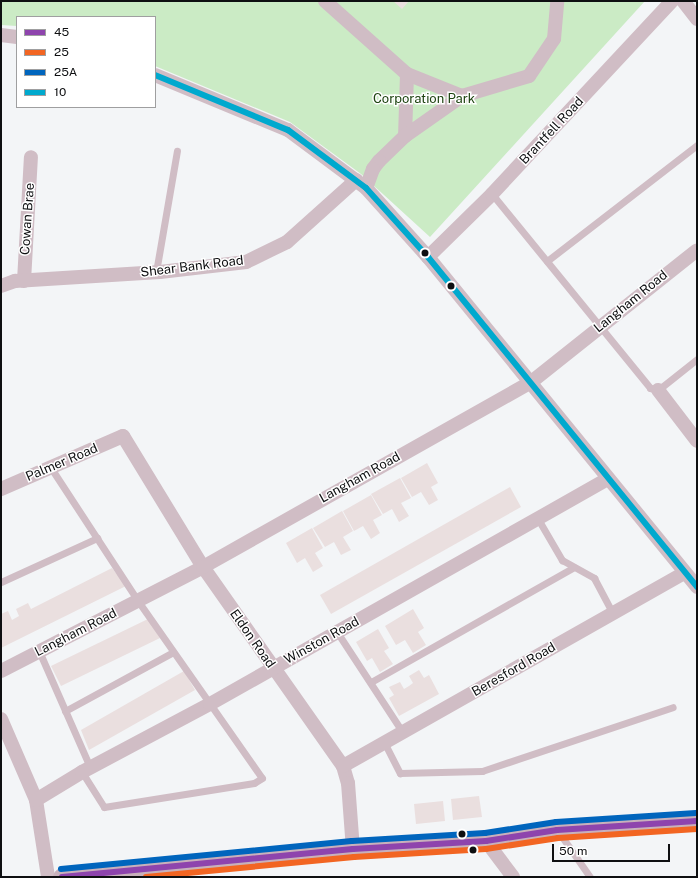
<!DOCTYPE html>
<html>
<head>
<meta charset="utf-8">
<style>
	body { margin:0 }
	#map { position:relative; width:698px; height:878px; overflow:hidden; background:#f3f5f7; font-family:"Public Sans",sans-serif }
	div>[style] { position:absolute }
	.green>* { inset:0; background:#cbebc5 }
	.building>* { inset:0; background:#eadfdf }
	.lane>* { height:7px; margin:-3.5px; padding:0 3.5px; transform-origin:3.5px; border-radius:3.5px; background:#d0bdc5 }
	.street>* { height:14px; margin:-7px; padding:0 7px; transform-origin:7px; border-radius:7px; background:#d0bdc5 }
	.secondary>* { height:19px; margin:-9.5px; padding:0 9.5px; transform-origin:9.5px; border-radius:9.5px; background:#c8b1bb }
	.bus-1>* { height:6px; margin:-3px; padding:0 3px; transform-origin:3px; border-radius:3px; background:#8e44ad }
	.bus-2>* { height:6px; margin:-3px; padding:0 3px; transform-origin:3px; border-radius:3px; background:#f26522 }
	.bus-3>* { height:6px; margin:-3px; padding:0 3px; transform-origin:3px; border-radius:3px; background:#0065bd }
	.bus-4>* { height:6px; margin:-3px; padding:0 3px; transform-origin:3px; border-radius:3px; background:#00a9ce }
	.dots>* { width:11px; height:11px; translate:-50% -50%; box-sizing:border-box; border:2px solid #fff; border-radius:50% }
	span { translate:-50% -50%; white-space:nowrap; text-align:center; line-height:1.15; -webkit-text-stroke:3px #fff; paint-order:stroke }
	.park-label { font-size:13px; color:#1d4310 }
	.street-label { font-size:13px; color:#0e0f11 }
	.frame { position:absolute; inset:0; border:2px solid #0e0f11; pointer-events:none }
	.legend { position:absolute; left:16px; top:16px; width:140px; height:92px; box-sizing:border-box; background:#fff; border:1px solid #9f9fa0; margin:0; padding:5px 7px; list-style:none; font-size:12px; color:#0e0f11 }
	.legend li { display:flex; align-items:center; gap:8px; height:20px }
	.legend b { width:20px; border:1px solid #9f9fa0 }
	.scale { position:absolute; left:552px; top:844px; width:118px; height:18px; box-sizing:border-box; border:2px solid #0e0f11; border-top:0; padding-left:5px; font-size:12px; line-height:14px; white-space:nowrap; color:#0e0f11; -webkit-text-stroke:3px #fff; paint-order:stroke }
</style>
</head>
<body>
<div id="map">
	<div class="green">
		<i style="clip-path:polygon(1px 1px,645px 1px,430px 237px,361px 174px,290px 122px,155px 66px,155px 17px,17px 17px,17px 26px,1px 25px)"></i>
	</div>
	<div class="building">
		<i style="clip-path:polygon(393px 1px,409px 1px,402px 9px)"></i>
		<i style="clip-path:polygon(427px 463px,438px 483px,431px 487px,438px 500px,429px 505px,421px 492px,412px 497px,401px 478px)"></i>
		<i style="clip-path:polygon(400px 478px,411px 498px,401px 503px,409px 516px,399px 522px,392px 509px,383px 514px,371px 494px)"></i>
		<i style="clip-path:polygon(510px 487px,521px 507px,331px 614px,320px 595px)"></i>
		<i style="clip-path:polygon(371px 495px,382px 515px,373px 520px,380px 533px,371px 539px,363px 526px,354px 531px,343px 511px)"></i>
		<i style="clip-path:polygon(342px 511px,353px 531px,343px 537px,351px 550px,341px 555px,334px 542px,325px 547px,313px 528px)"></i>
		<i style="clip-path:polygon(312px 528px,323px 548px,315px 553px,323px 566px,313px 572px,305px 558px,297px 563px,286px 543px)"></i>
		<i style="clip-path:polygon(112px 568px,126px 586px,1px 648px,1px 614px,8px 611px,12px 620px,19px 616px,16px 609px,28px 603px,31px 609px)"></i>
		<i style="clip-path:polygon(413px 609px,424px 628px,418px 632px,426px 645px,413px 653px,405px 640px,396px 645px,385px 626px)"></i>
		<i style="clip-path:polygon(148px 619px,160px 638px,61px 686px,51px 666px)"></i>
		<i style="clip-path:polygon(378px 629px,389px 648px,384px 651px,393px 664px,380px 672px,372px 658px,367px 661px,356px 642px)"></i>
		<i style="clip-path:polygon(419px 670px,424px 678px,429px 675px,439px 694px,399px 716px,389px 698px,394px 695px,389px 687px,400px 682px,404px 689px,409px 686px,413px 683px,409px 676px)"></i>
		<i style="clip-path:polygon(184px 671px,195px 690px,89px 750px,81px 730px)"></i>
		<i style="clip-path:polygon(479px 796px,482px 817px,453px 820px,451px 799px)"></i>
		<i style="clip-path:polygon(443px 801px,445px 821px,416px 824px,414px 804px)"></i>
	</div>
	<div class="lane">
		<i style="left:492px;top:194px;width:250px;rotate:50.8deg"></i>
		<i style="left:650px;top:388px;width:8px;rotate:14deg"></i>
		<i style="left:658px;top:390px;width:50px;rotate:-38.5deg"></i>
		<i style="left:547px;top:261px;width:190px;rotate:-37.7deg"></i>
		<i style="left:156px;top:272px;width:123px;rotate:-80.2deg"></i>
		<i style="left:51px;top:468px;width:159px;rotate:56.8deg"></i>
		<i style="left:138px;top:601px;width:216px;rotate:55deg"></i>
		<i style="left:262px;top:778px;width:9px;rotate:148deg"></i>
		<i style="left:254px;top:783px;width:152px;rotate:170.9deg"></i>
		<i style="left:104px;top:807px;width:41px;rotate:-122.2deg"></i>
		<i style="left:538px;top:519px;width:48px;rotate:59.7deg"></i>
		<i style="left:562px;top:560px;width:37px;rotate:29deg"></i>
		<i style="left:594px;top:578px;width:40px;rotate:62deg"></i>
		<i style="left:1px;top:582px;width:106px;rotate:-24.6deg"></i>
		<i style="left:337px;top:632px;width:121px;rotate:56.8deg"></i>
		<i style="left:39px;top:651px;width:127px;rotate:66.3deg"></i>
		<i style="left:371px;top:682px;width:233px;rotate:-29.5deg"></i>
		<i style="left:65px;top:711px;width:123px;rotate:-28.6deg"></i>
		<i style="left:385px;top:744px;width:33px;rotate:63deg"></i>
		<i style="left:400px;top:773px;width:82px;rotate:-1.4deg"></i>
		<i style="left:482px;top:771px;width:201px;rotate:-18.5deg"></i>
		<i style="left:558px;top:831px;width:56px;rotate:55.2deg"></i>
	</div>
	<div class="street">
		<i style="left:325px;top:1px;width:110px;rotate:41.7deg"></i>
		<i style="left:407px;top:74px;width:62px;rotate:91.8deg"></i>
		<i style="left:405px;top:136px;width:36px;rotate:136deg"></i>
		<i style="left:379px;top:161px;width:10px;rotate:127deg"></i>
		<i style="left:373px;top:169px;width:20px;rotate:110deg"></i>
		<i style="left:683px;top:1px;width:23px;rotate:52deg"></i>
		<i style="left:1px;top:35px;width:16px;rotate:7deg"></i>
		<i style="left:407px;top:74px;width:59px;rotate:21.8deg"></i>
		<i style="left:462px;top:96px;width:70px;rotate:-16.6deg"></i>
		<i style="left:529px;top:76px;width:45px;rotate:-56deg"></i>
		<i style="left:554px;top:39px;width:38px;rotate:-85deg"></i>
		<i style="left:155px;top:75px;width:144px;rotate:22.5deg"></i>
		<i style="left:288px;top:130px;width:97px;rotate:36.6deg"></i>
		<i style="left:366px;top:188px;width:93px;rotate:48.1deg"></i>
		<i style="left:428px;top:257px;width:426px;rotate:50.8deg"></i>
		<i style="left:405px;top:136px;width:70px;rotate:-35.1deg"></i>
		<i style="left:428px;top:257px;width:90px;rotate:-44.5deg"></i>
		<i style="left:492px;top:194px;width:264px;rotate:-47deg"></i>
		<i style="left:24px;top:281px;width:124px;rotate:-86.8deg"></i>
		<i style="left:1px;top:286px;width:15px;rotate:-20deg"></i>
		<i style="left:15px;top:281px;width:145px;rotate:-3.6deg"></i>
		<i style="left:160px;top:272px;width:87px;rotate:-6.6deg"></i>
		<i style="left:246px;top:262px;width:46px;rotate:-26deg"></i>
		<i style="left:287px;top:242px;width:93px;rotate:-41.9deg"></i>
		<i style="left:658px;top:390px;width:64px;rotate:52.6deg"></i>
		<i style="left:1px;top:489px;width:133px;rotate:-23.5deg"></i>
		<i style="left:123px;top:436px;width:153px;rotate:58.6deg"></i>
		<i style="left:203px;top:567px;width:243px;rotate:54.9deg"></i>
		<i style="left:343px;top:766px;width:18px;rotate:74deg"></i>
		<i style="left:348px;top:783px;width:66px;rotate:85.7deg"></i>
		<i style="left:1px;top:671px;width:227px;rotate:-27.2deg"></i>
		<i style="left:203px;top:567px;width:375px;rotate:-29.4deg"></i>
		<i style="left:530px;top:383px;width:213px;rotate:-38.5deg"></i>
		<i style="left:1px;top:719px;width:88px;rotate:66.6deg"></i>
		<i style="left:36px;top:800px;width:78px;rotate:81.1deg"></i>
		<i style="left:343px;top:766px;width:392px;rotate:-29.5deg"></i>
		<i style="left:36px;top:800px;width:54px;rotate:-31.3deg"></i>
		<i style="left:82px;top:772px;width:145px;rotate:-28deg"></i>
		<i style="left:210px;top:704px;width:457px;rotate:-29.5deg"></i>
		<i style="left:486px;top:841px;width:45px;rotate:53.1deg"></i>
	</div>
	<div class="secondary">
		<i style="left:62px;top:877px;width:292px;rotate:-5.5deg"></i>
		<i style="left:353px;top:849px;width:133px;rotate:-3.4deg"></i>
		<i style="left:486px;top:841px;width:72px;rotate:-8.8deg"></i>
		<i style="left:557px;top:830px;width:140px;rotate:-3.7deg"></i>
	</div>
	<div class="bus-1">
		<i style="left:62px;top:877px;width:292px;rotate:-5.5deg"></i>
		<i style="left:353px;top:849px;width:133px;rotate:-3.4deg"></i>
		<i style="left:486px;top:841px;width:72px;rotate:-8.8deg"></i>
		<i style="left:557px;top:830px;width:140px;rotate:-3.7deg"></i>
	</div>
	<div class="bus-2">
		<i style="left:146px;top:877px;width:209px;rotate:-5.5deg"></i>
		<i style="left:354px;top:857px;width:132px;rotate:-3.5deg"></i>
		<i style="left:486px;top:849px;width:73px;rotate:-8.7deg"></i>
		<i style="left:558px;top:838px;width:139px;rotate:-3.7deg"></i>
	</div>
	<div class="bus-3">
		<i style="left:61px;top:869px;width:292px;rotate:-5.5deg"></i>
		<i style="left:352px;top:841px;width:133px;rotate:-3.4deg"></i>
		<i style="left:485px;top:833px;width:72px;rotate:-8.8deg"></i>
		<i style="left:556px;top:822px;width:140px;rotate:-3.7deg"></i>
	</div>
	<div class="bus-4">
		<i style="left:155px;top:75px;width:144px;rotate:22.5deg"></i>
		<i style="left:288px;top:130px;width:97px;rotate:36.6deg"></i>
		<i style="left:366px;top:188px;width:93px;rotate:48.1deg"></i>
		<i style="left:428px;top:257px;width:426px;rotate:50.8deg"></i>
	</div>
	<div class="dots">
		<i style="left:425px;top:253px;background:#0e0f11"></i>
		<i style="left:451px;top:286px;background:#0e0f11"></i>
		<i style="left:462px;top:834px;background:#0e0f11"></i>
		<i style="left:473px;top:850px;background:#0e0f11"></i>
	</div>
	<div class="park-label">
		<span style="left:424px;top:99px">Corporation Park</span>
	</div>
	<div class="street-label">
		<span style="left:552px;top:131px;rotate:-47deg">Brantfell Road</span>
		<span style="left:28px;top:219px;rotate:-86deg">Cowan Brae</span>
		<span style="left:192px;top:267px;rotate:-7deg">Shear Bank Road</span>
		<span style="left:631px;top:302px;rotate:-39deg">Langham Road</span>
		<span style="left:62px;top:463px;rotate:-23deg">Palmer Road</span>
		<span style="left:360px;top:478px;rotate:-29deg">Langham Road</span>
		<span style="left:76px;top:633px;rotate:-27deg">Langham Road</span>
		<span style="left:252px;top:639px;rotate:55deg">Eldon Road</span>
		<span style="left:322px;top:641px;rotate:-29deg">Winston Road</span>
		<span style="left:514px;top:670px;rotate:-30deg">Beresford Road</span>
	</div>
	<div class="frame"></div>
	<ul class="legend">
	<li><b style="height:5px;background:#8e44ad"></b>45</li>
	<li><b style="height:5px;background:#f26522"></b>25</li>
	<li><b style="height:5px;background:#0065bd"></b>25A</li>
	<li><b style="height:5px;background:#00a9ce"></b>10</li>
	</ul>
	<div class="scale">50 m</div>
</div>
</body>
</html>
